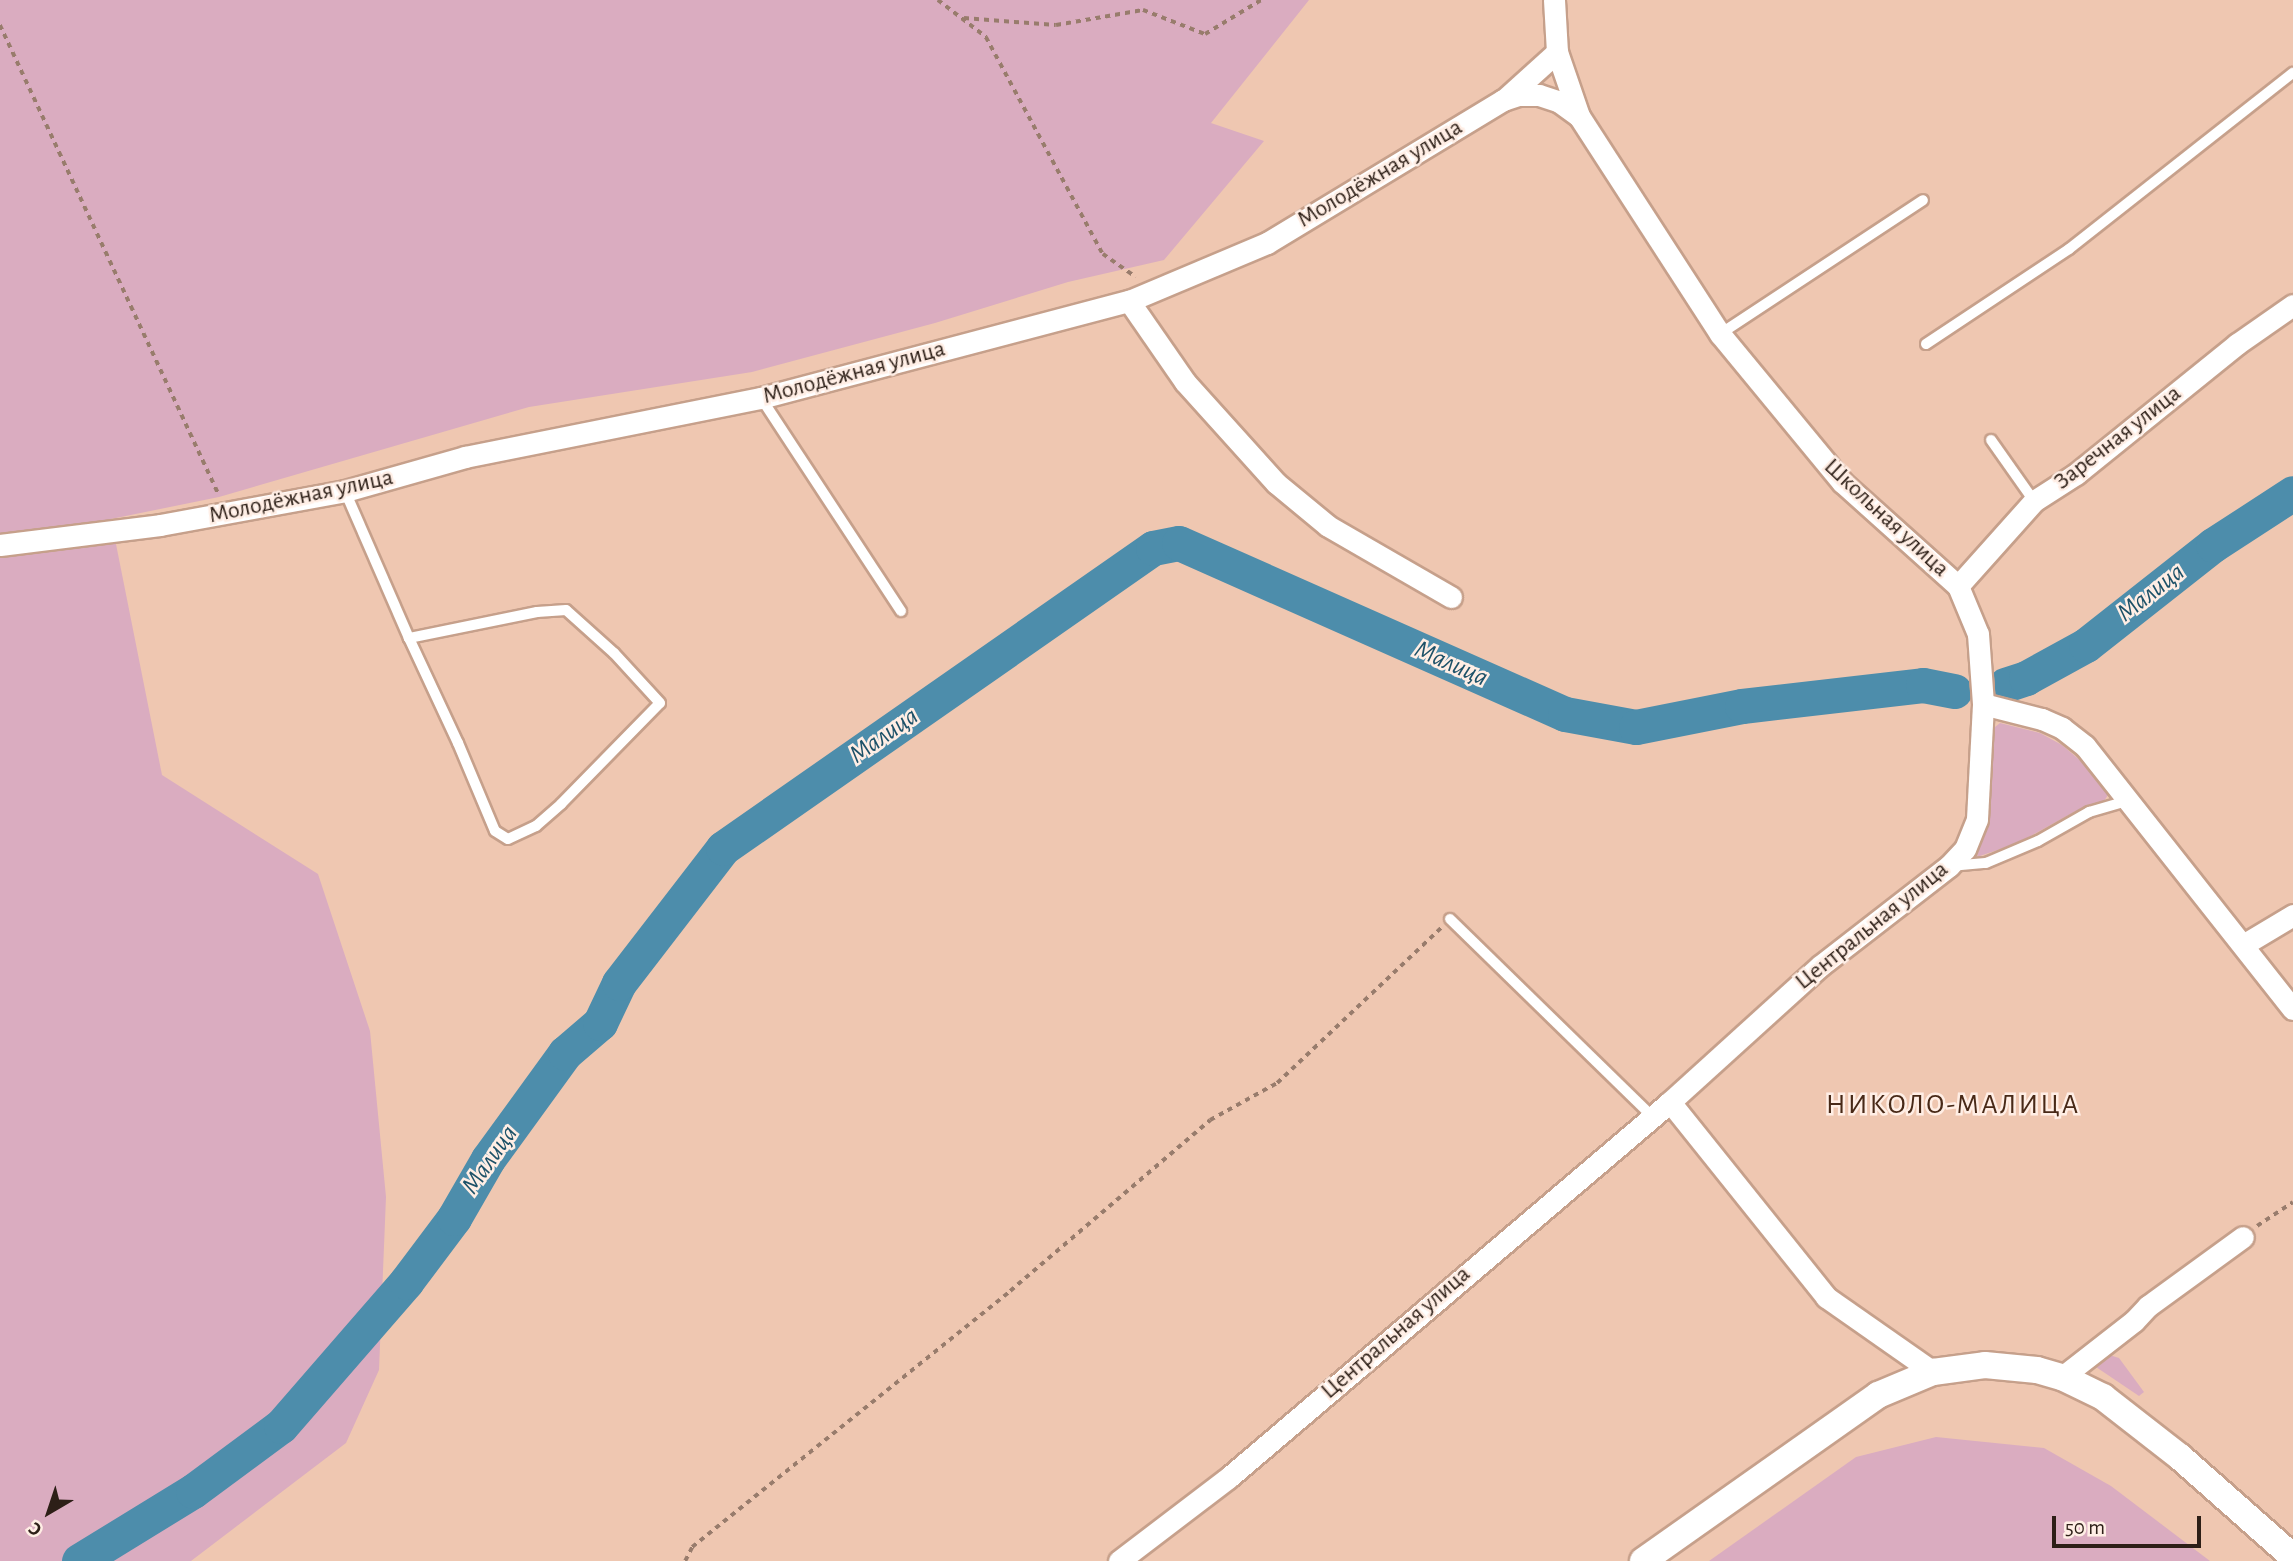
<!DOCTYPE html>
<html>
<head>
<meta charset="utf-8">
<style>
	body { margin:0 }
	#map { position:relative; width:2293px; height:1561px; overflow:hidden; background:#efc7b1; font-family:"Alegreya Sans",sans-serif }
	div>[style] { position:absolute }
	.green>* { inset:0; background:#daacc0 }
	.river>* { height:35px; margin:-17.5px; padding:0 17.5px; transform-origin:17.5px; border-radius:17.5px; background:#4d8dab }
	.path>* { height:3.5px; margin-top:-1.75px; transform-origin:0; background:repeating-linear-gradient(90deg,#987c6c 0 5px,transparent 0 10px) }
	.roads { filter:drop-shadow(2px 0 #c6a08b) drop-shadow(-2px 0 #c6a08b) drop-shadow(0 2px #c6a08b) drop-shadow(0 -2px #c6a08b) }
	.service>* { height:10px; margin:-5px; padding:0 5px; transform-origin:5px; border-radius:5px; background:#fff }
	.minor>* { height:21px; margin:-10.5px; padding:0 10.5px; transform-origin:10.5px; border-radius:10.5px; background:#fff }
	.tertiary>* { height:26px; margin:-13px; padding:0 13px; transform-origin:13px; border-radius:13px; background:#fff }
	span { translate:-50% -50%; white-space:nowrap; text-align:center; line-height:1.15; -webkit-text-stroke:5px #ffeee5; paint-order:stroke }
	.street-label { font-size:24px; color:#2d1f17 }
	.water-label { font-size:26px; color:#1d5168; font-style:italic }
	.quarter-label { font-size:28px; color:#482917; letter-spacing:2px }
	.north { position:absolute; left:14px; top:1477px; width:70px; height:70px; -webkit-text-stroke:5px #ffeee5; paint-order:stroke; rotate:219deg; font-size:19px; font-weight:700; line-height:28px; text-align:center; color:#2d1f17 }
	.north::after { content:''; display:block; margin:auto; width:24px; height:32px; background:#2d1f17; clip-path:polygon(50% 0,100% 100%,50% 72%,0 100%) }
	.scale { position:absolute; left:2052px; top:1516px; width:149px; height:32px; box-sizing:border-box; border:4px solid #2d1f17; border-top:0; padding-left:9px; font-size:21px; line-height:24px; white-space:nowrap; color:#2d1f17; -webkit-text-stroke:5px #ffeee5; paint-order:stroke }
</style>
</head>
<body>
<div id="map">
	<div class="green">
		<i style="clip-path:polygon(0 0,1309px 0,1211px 123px,1264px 141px,1164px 260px,1068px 282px,935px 323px,752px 372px,529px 407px,219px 497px,111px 519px,162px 775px,318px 874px,370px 1031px,386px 1197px,379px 1370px,346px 1443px,191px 1561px,0 1561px)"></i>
		<i style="clip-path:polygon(2000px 723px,2040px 733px,2062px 745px,2088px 767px,2108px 790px,2108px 795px,2104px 801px,2074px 812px,2018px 843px,1977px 857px,1989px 811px,1993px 771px,1990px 731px)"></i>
		<i style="clip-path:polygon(2103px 1353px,2119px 1358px,2144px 1392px,2139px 1396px,2096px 1367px,2096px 1361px)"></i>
		<i style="clip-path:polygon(1936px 1437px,2044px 1448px,2111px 1486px,2210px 1561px,1709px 1561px,1856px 1457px)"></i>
	</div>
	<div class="river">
		<i style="left:2005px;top:685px;width:22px;rotate:-18deg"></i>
		<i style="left:2026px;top:678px;width:68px;rotate:-28.8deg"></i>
		<i style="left:2086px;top:645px;width:162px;rotate:-38.2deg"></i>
		<i style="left:2213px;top:545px;width:95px;rotate:-33deg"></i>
		<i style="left:79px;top:1561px;width:134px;rotate:-31.6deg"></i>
		<i style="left:193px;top:1491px;width:109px;rotate:-36.5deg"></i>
		<i style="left:281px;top:1426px;width:191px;rotate:-49deg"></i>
		<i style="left:406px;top:1282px;width:80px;rotate:-53.1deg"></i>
		<i style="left:454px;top:1218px;width:68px;rotate:-60deg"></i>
		<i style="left:488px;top:1159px;width:131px;rotate:-54deg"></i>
		<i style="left:565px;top:1053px;width:46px;rotate:-40.6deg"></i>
		<i style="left:600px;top:1023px;width:44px;rotate:-64.6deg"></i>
		<i style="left:619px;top:983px;width:170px;rotate:-52.4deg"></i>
		<i style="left:723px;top:848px;width:524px;rotate:-34.9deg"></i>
		<i style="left:1153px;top:548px;width:26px;rotate:-11deg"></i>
		<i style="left:1179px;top:543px;width:422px;rotate:23.9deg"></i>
		<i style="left:1565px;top:714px;width:72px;rotate:10.4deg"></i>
		<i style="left:1636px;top:727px;width:108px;rotate:-11.2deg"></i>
		<i style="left:1742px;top:706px;width:182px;rotate:-6.6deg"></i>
		<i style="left:1923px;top:685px;width:32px;rotate:11deg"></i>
	</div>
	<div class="path">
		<i style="left:938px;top:0;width:61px;rotate:37.6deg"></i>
		<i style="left:986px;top:37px;width:247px;rotate:61.7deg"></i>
		<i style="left:1103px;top:254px;width:40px;rotate:34.9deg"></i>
		<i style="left:964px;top:18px;width:92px;rotate:4.4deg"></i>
		<i style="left:1056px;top:25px;width:88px;rotate:-9.8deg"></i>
		<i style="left:1143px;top:10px;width:66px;rotate:21.2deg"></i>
		<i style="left:1205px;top:34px;width:66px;rotate:-31.3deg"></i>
		<i style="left:0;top:25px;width:516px;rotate:65.02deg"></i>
		<i style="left:2257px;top:1226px;width:43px;rotate:-33.7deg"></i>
		<i style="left:685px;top:1561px;width:16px;rotate:-63deg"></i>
		<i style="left:692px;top:1547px;width:408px;rotate:-38.8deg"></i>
		<i style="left:1010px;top:1291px;width:263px;rotate:-40.5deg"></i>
		<i style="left:1210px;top:1120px;width:77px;rotate:-28.9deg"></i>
		<i style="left:1277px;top:1083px;width:226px;rotate:-43.4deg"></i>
	</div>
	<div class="roads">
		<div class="service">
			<i style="left:1720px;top:334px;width:243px;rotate:-33.4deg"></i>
			<i style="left:1926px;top:344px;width:172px;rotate:-33.6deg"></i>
			<i style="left:2069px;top:249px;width:285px;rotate:-38.2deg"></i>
			<i style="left:761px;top:398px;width:255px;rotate:56.7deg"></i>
			<i style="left:1991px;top:440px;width:75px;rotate:54.8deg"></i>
			<i style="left:345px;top:491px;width:160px;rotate:66.5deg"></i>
			<i style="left:409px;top:638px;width:116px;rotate:65deg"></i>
			<i style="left:458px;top:743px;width:95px;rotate:67.2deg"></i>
			<i style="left:495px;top:831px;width:15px;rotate:32deg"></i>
			<i style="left:508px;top:839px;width:31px;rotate:-25deg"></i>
			<i style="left:536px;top:826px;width:33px;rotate:-41deg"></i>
			<i style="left:561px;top:804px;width:141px;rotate:-45.6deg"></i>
			<i style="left:660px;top:703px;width:68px;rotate:-132.6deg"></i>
			<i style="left:614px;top:653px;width:64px;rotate:-138.1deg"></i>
			<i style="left:566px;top:610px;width:29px;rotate:176deg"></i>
			<i style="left:537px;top:612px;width:131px;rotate:168.5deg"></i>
			<i style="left:1950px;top:866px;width:36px;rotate:-5deg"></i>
			<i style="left:1986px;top:863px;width:56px;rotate:-22.9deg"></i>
			<i style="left:2038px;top:841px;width:59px;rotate:-29.6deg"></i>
			<i style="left:2089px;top:812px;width:43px;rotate:-16.3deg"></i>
			<i style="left:1450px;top:919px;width:281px;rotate:44.3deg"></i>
		</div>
		<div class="minor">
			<i style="left:1554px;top:0;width:52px;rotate:86.7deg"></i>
			<i style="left:1557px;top:52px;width:68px;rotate:71deg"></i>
			<i style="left:1579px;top:116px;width:260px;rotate:57.1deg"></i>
			<i style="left:1720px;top:334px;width:192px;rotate:50.5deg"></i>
			<i style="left:1842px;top:482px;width:156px;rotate:41.9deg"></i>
			<i style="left:1958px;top:586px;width:52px;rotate:67.4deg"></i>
			<i style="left:1978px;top:634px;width:70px;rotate:85.9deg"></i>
			<i style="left:1983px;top:704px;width:61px;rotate:14.3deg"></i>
			<i style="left:2042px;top:719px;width:22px;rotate:24deg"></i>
			<i style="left:2062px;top:728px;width:29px;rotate:38deg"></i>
			<i style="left:2085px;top:746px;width:335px;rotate:51.7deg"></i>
			<i style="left:1505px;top:99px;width:70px;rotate:-42.1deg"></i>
			<i style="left:1129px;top:301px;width:98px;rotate:55.3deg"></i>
			<i style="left:1185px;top:382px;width:136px;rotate:48deg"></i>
			<i style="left:1276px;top:483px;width:67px;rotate:39.6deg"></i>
			<i style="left:1328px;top:526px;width:142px;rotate:30deg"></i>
			<i style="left:0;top:545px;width:161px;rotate:-7.1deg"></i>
			<i style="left:160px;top:525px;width:188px;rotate:-10.4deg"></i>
			<i style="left:345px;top:491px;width:125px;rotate:-15.8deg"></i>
			<i style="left:465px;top:457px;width:302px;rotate:-11.3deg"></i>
			<i style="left:761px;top:398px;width:381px;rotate:-14.8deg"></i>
			<i style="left:1129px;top:301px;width:150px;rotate:-22.8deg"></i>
			<i style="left:1267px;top:243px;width:276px;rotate:-31.2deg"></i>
			<i style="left:1503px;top:100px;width:16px;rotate:-18deg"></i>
			<i style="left:1518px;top:95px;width:21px"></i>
			<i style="left:1539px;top:95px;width:20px;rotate:18deg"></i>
			<i style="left:1558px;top:101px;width:26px;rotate:36deg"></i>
			<i style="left:1958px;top:586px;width:114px;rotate:-48.2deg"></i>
			<i style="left:2034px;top:501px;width:50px;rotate:-32.7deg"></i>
			<i style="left:2076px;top:474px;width:207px;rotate:-38.9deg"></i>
			<i style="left:2237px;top:344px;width:68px;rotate:-34.9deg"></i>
			<i style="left:2243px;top:945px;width:58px;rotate:-31deg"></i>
			<i style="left:1670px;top:1102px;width:250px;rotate:51.3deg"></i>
			<i style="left:1826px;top:1297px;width:131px;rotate:35deg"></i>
			<i style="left:2062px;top:1377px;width:91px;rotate:-37.9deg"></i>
			<i style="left:2134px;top:1321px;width:21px;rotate:-47deg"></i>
			<i style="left:2148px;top:1306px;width:117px;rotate:-36deg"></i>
			<i style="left:1119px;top:1561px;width:137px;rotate:-37.3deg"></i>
			<i style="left:1228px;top:1478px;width:580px;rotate:-40.39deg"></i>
			<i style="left:1670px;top:1102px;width:202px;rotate:-42.2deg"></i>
			<i style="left:1820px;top:966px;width:163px;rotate:-37.8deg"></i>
			<i style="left:1949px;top:866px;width:23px;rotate:-47deg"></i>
			<i style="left:1965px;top:849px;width:32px;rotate:-68deg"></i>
			<i style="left:1977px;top:819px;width:115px;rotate:-87deg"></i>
		</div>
		<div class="tertiary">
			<i style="left:1643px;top:1561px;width:288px;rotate:-35.2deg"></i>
			<i style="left:1878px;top:1395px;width:60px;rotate:-22.7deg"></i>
			<i style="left:1933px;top:1372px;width:52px;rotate:-7.7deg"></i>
			<i style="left:1985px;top:1365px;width:52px;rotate:5.5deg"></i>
			<i style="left:2037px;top:1370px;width:26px;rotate:16deg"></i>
			<i style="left:2062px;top:1377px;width:46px;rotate:26deg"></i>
			<i style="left:2103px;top:1397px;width:98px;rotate:37.9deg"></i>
			<i style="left:2180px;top:1457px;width:151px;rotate:41.5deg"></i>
		</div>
	</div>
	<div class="street-label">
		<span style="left:1380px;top:174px;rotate:-31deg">Молодёжная улица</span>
		<span style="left:854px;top:373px;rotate:-15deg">Молодёжная улица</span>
		<span style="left:2118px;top:438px;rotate:-38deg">Заречная улица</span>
		<span style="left:301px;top:497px;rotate:-12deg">Молодёжная улица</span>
		<span style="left:1886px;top:518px;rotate:43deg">Школьная улица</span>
		<span style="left:1872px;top:926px;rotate:-39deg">Центральная улица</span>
		<span style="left:1396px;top:1333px;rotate:-41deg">Центральная улица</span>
	</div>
	<div class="water-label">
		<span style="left:2151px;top:593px;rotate:-38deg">Малица</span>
		<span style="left:1451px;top:664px;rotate:24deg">Малица</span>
		<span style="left:884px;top:736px;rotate:-35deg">Малица</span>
		<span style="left:490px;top:1160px;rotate:-55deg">Малица</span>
	</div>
	<div class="quarter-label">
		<span style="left:1953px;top:1105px">НИКОЛО-МАЛИЦА</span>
	</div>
	<div class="north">С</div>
	<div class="scale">50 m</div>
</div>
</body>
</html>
